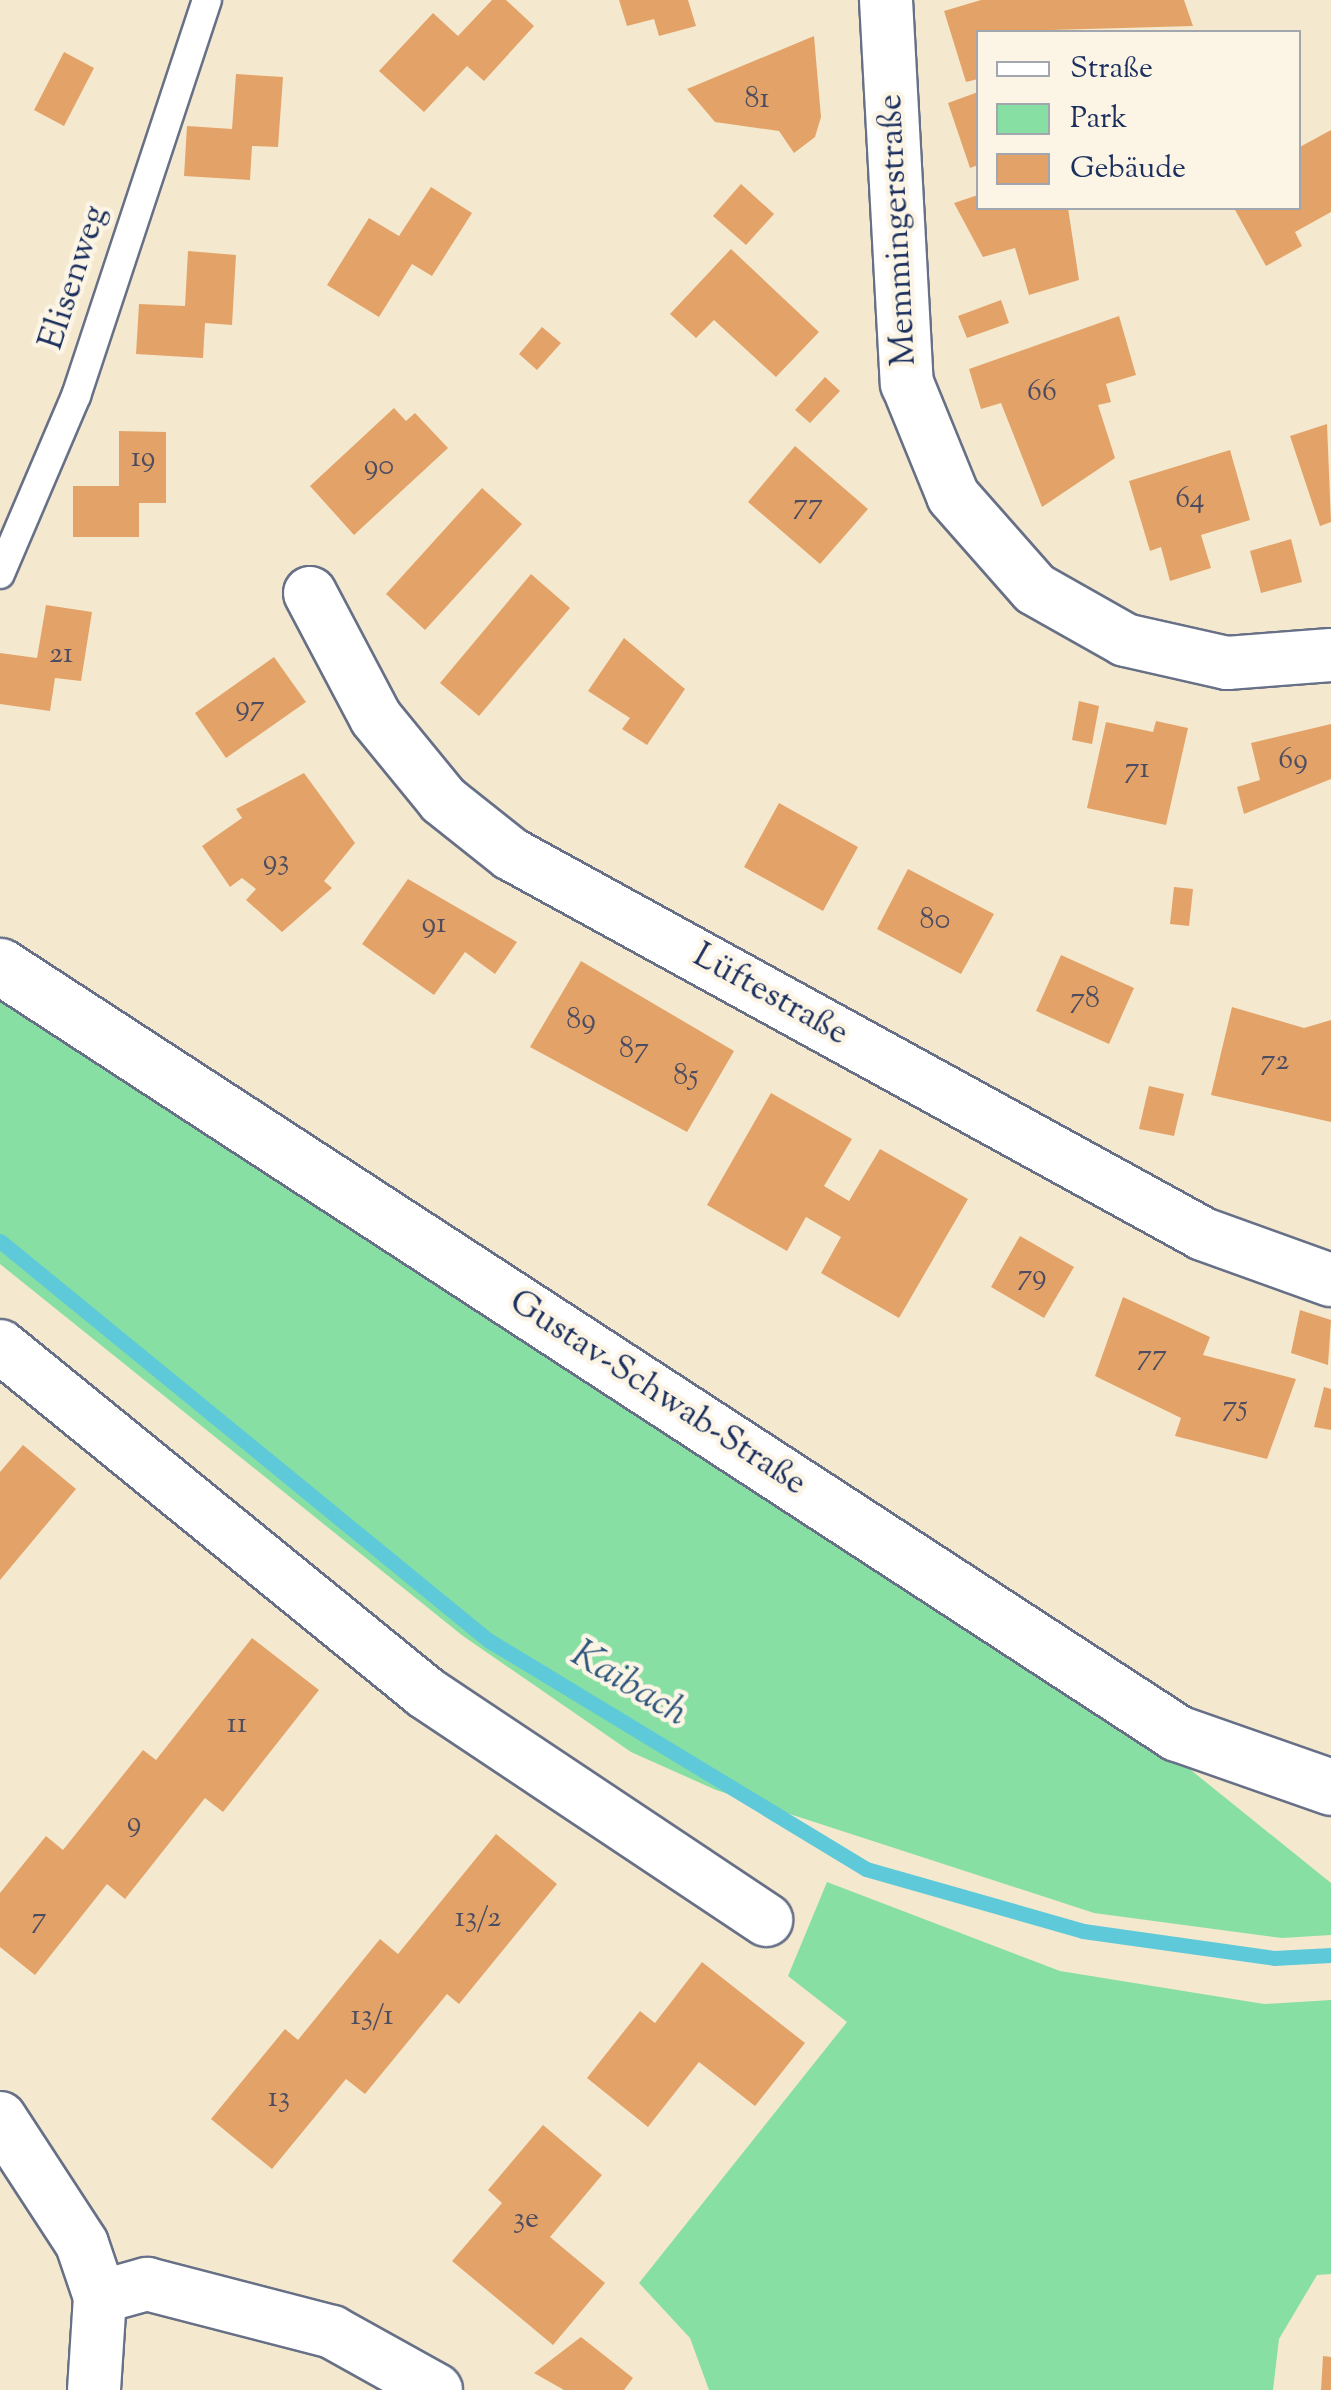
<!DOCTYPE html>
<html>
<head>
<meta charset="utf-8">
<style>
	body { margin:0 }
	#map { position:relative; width:1331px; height:2390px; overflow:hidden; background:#f4e9cf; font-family:"Sorts Mill Goudy",serif }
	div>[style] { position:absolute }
	.green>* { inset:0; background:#88dfa3 }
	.stream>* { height:15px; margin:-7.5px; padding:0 7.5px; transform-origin:7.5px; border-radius:7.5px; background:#5ec9d8 }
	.building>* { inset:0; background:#e3a368 }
	.roads { filter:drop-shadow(2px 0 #677086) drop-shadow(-2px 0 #677086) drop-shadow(0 2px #677086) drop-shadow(0 -2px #677086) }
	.service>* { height:28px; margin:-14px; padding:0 14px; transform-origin:14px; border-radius:14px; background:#fff }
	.minor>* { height:52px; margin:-26px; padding:0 26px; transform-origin:26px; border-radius:26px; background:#fff }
	.tertiary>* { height:55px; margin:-27.5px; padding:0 27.5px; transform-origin:27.5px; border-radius:27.5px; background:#fff }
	span { translate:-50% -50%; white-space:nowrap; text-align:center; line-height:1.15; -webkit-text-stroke:9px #fcf5e5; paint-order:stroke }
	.number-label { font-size:30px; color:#4d4c60 }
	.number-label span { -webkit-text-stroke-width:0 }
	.street-label { font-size:35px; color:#1b2f5e }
	.water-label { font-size:38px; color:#2c567c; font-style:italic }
	.legend { position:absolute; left:976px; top:30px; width:325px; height:180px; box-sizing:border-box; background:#fcf5e5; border:2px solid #a2a6af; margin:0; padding:12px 18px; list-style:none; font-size:30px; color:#1b2f5e }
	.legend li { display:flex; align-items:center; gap:20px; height:50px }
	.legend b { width:50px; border:2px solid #a2a6af }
</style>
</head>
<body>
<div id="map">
	<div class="green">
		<i style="clip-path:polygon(0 997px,1171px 1754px,1331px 1883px,1331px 1935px,1282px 1938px,1094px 1913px,716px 1790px,631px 1752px,463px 1636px,0 1264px)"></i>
		<i style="clip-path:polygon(827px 1882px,1060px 1971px,1264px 2004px,1331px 2000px,1331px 2274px,1317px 2275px,1279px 2339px,1273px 2390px,709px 2390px,690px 2338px,639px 2283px,847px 2022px,788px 1976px)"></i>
	</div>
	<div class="stream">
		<i style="left:0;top:1241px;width:630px;rotate:39.27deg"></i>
		<i style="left:488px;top:1640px;width:442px;rotate:31.2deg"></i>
		<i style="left:866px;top:1869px;width:226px;rotate:15.9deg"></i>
		<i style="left:1083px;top:1931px;width:193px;rotate:8deg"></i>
		<i style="left:1274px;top:1958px;width:57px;rotate:-3deg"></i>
	</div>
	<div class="building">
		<i style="clip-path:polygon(492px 0,506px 0,534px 26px,484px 81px,467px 66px,424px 112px,379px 71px,433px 13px,458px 36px)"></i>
		<i style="clip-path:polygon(619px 0,688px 0,696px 26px,659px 36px,654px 19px,627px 26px)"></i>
		<i style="clip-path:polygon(981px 0,1184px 0,1193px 26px,978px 32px,978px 79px,966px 82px,944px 11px)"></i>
		<i style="clip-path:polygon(814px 36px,821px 117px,815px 137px,794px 153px,779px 131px,715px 122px,687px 89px)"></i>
		<i style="clip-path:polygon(64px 52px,94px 68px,64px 126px,34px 110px)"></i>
		<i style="clip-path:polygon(236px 74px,283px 77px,278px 147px,252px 146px,250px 180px,184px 176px,187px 126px,232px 129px)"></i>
		<i style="clip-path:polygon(978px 92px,978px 165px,970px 168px,948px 103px)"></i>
		<i style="clip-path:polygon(1331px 130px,1331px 212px,1295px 232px,1302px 246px,1266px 266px,1234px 208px,1298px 208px,1298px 148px)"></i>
		<i style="clip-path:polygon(741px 184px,774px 214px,746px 245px,713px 216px)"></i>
		<i style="clip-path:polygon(431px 187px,472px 213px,432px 276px,412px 264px,379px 317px,327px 285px,369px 218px,399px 236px)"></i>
		<i style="clip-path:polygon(978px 195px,978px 208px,1068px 208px,1079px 280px,1029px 295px,1015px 248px,983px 257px,954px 203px)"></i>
		<i style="clip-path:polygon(731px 249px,819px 332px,776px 377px,714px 320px,696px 338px,670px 314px)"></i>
		<i style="clip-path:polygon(188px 251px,236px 255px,232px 325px,205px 323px,203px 358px,136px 354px,139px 304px,185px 306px)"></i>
		<i style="clip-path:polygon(1001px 300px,1009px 323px,967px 338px,958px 316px)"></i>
		<i style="clip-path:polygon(1119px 316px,1136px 375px,1106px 384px,1111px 402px,1098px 405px,1115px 458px,1042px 507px,1001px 403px,981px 409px,969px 369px)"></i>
		<i style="clip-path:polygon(542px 327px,561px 343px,537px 370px,519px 354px)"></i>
		<i style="clip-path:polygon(825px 377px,840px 391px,810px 423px,795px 410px)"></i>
		<i style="clip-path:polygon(394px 408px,406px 421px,415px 413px,448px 448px,354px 535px,310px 486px)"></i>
		<i style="clip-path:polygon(1327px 424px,1331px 522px,1320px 526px,1290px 436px)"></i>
		<i style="clip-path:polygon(119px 431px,166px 432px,166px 503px,139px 503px,139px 537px,73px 537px,73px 486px,119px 486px)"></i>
		<i style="clip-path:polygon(795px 446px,868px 509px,820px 564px,748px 502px)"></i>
		<i style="clip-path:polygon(1230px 450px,1250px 520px,1201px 535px,1211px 568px,1170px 581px,1161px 547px,1150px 551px,1129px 481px)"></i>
		<i style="clip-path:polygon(482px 488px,522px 524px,425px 630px,386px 594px)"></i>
		<i style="clip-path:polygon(1291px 539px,1302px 582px,1261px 593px,1250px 551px)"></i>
		<i style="clip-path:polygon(531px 574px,570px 608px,479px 716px,440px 683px)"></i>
		<i style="clip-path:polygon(46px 605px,92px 612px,81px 681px,55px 678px,50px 711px,0 704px,0 653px,37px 658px)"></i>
		<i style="clip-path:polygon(624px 638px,685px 689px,647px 745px,622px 729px,630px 718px,588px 691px)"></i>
		<i style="clip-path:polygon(274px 657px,306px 702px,226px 758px,195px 713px)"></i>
		<i style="clip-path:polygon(1079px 701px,1099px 706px,1092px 744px,1072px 740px)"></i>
		<i style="clip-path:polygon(1156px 721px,1188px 728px,1166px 825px,1087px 808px,1106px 722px,1153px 732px)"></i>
		<i style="clip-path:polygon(1331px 724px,1331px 779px,1244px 814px,1237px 787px,1260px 780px,1251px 743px)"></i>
		<i style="clip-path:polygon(304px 773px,355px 843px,324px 881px,332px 888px,282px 932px,246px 900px,256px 889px,242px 878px,230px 887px,202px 846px,242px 818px,236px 809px)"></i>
		<i style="clip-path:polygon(779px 803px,858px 847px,823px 911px,744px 867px)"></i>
		<i style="clip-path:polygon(908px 869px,994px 914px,961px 974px,877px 929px)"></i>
		<i style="clip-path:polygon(408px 879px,517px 942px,495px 974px,465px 952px,434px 995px,362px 944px)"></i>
		<i style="clip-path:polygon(1174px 887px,1193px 889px,1189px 926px,1170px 924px)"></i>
		<i style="clip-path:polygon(1061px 955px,1134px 988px,1109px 1044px,1036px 1011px)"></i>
		<i style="clip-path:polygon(581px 961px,734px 1051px,687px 1132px,530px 1047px)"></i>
		<i style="clip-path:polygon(1232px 1007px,1304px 1028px,1331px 1020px,1331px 1122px,1211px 1095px)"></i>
		<i style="clip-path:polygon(1149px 1086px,1184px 1094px,1174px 1136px,1139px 1129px)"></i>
		<i style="clip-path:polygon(771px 1093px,852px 1139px,824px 1186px,849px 1201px,880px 1149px,968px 1199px,899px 1318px,821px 1273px,841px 1237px,806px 1217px,787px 1251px,707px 1205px)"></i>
		<i style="clip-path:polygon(1020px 1236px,1074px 1267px,1044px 1318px,991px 1287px)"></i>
		<i style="clip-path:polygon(1123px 1297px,1210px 1337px,1203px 1355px,1296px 1379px,1267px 1459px,1175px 1436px,1181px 1418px,1095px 1376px)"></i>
		<i style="clip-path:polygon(1300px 1310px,1331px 1320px,1328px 1365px,1291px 1353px)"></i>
		<i style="clip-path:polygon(1324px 1387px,1331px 1389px,1331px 1430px,1314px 1427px)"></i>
		<i style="clip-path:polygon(23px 1445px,76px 1489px,0 1580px,0 1472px)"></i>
		<i style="clip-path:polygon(252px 1638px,319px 1690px,223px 1812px,205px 1798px,125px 1899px,107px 1884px,35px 1975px,0 1947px,0 1893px,46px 1836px,63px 1850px,143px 1750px,156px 1760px)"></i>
		<i style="clip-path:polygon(496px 1834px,557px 1884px,459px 2004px,447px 1994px,365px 2094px,346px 2079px,272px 2169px,211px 2119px,285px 2029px,298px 2040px,380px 1939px,398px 1954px)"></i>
		<i style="clip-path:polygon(702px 1962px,805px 2043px,755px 2106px,699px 2062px,648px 2127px,587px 2078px,640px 2011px,655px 2023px)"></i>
		<i style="clip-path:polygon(543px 2125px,602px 2175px,550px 2237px,605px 2283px,553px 2345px,452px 2261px,502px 2203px,488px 2190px)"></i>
		<i style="clip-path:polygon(581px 2337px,633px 2378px,624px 2390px,564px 2390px,534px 2373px)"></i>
		<i style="clip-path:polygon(1323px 2356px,1331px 2357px,1331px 2390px,1321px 2390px)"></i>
	</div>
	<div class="roads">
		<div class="service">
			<i style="left:0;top:574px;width:194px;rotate:-66.9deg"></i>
			<i style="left:76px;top:396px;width:417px;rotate:-71.7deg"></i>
		</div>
		<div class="minor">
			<i style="left:886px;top:0;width:384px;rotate:86.9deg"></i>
			<i style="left:907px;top:383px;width:122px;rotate:67.8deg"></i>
			<i style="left:953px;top:496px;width:124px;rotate:48.6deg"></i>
			<i style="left:1035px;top:589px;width:103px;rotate:29.5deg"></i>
			<i style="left:1125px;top:640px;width:105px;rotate:12.7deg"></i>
			<i style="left:1227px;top:663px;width:104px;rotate:-4.4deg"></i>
			<i style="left:310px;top:593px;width:141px;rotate:62.2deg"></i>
			<i style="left:376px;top:718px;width:106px;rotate:50.7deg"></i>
			<i style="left:443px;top:800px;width:87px;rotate:38.5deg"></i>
			<i style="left:511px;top:854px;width:789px;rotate:28.77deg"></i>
			<i style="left:1203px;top:1234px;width:136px;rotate:19.8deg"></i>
			<i style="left:0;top:1346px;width:549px;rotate:39.16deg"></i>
			<i style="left:426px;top:1693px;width:409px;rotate:33.7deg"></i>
			<i style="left:0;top:2118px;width:150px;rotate:56.9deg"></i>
			<i style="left:82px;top:2244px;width:56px;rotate:71.2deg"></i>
			<i style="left:100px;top:2297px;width:93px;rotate:93.7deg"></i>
			<i style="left:100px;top:2297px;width:49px;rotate:-15.5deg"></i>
			<i style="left:147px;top:2284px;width:191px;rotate:14.5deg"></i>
			<i style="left:332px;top:2332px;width:119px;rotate:29.1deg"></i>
		</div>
		<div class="tertiary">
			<i style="left:0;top:966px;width:1405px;rotate:33.09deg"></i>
			<i style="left:1177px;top:1733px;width:163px;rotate:19.3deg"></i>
		</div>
	</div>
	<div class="number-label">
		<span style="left:757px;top:100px">81</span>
		<span style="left:1042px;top:393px">66</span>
		<span style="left:143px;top:459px">19</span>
		<span style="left:379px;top:467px">90</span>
		<span style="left:1190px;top:500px">64</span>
		<span style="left:808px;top:506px">77</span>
		<span style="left:61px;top:655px">21</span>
		<span style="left:250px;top:708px">97</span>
		<span style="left:1293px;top:761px">69</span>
		<span style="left:1137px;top:770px">71</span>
		<span style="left:276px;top:862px">93</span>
		<span style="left:935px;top:921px">80</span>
		<span style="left:434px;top:925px">91</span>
		<span style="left:1085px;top:1000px">78</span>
		<span style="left:581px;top:1021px">89</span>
		<span style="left:634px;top:1050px">87</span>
		<span style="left:1275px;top:1062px">72</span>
		<span style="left:686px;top:1077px">85</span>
		<span style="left:1032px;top:1277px">79</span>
		<span style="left:1152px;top:1357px">77</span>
		<span style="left:1235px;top:1408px">75</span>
		<span style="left:237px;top:1725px">11</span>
		<span style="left:134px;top:1824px">9</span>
		<span style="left:478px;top:1919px">13/2</span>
		<span style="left:39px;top:1920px">7</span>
		<span style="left:372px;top:2017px">13/1</span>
		<span style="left:279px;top:2099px">13</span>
		<span style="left:526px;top:2220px">3e</span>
	</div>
	<div class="street-label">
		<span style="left:899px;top:230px;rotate:-93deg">Memmingerstraße</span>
		<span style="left:75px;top:278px;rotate:-72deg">Elisenweg</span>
		<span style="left:770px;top:996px;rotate:29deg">Lüftestraße</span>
		<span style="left:657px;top:1394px;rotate:33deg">Gustav-Schwab-Straße</span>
	</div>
	<div class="water-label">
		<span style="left:628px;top:1686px;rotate:31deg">Kaibach</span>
	</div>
	<ul class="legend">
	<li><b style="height:12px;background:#fff"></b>Straße</li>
	<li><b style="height:28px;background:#88dfa3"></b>Park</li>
	<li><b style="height:28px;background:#e3a368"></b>Gebäude</li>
	</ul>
</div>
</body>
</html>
